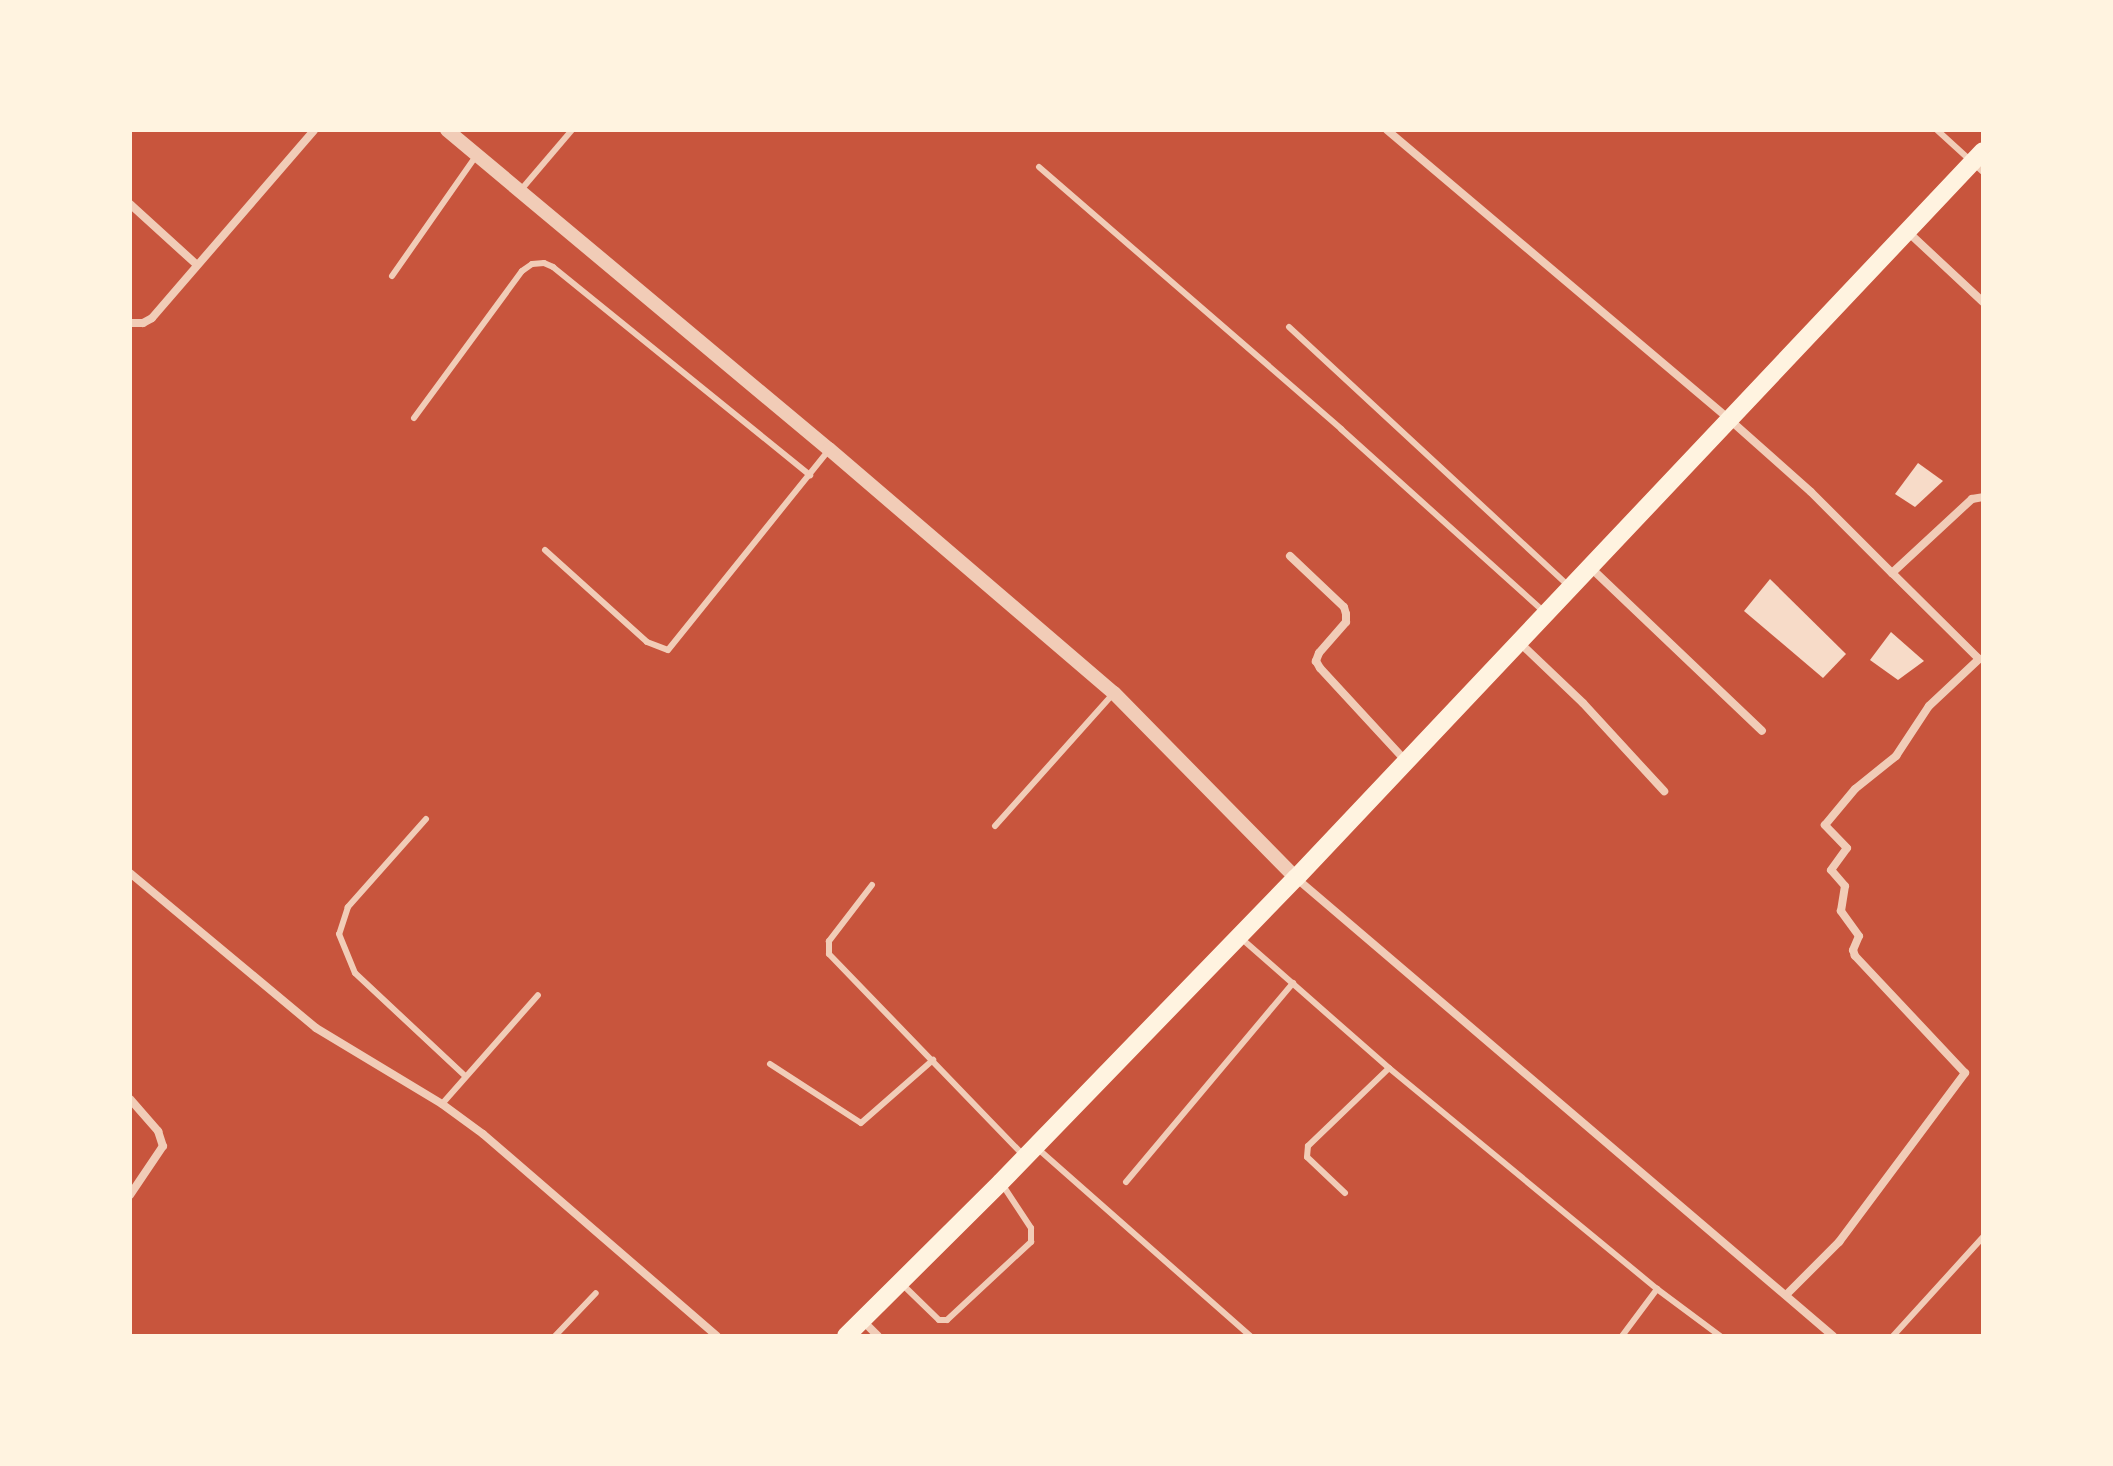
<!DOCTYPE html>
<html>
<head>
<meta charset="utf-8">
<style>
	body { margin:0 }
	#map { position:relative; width:2113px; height:1466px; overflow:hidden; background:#c8553d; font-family:Helvetica,sans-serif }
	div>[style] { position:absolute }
	.building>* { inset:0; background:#f7dbc8 }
	.service>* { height:6px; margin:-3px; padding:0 3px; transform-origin:3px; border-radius:3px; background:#f1ccb7 }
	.minor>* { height:8px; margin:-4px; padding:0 4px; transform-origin:4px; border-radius:4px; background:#f1ccb7 }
	.tertiary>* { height:14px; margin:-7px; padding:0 7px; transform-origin:7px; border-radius:7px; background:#f1ccb7 }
	.primary>* { height:18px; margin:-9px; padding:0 9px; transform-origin:9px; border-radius:9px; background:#fff3e0 }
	span { translate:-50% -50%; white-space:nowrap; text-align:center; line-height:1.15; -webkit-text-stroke:7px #fff3e0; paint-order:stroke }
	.frame { position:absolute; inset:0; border:132px solid #fff3e0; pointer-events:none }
</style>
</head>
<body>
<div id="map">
	<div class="building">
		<i style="clip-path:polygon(1918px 463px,1943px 481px,1915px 507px,1895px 494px)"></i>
		<i style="clip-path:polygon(1770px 579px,1846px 654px,1823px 678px,1744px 611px)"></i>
		<i style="clip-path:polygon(1891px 632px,1924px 661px,1898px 680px,1870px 660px)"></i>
	</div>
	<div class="service">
		<i style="left:1937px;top:130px;width:62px;rotate:42.4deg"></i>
		<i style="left:1039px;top:167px;width:400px;rotate:40.9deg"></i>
		<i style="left:1341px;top:429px;width:272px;rotate:42deg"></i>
		<i style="left:520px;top:191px;width:80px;rotate:-49.6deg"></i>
		<i style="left:392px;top:276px;width:146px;rotate:-55deg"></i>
		<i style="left:1289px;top:327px;width:381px;rotate:42.8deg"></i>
		<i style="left:414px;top:418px;width:182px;rotate:-53.7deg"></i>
		<i style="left:522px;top:271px;width:12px;rotate:-35deg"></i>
		<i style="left:532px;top:264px;width:12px;rotate:-5deg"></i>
		<i style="left:544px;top:263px;width:10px;rotate:24deg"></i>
		<i style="left:553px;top:267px;width:331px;rotate:39deg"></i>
		<i style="left:545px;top:550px;width:137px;rotate:42deg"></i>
		<i style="left:647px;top:642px;width:22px;rotate:21deg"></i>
		<i style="left:668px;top:650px;width:255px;rotate:-51.2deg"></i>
		<i style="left:426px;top:819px;width:118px;rotate:131.6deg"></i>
		<i style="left:348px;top:907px;width:28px;rotate:108deg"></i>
		<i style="left:339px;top:934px;width:42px;rotate:67.7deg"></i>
		<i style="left:355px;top:973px;width:151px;rotate:43.1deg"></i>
		<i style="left:995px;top:826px;width:178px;rotate:-48.2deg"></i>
		<i style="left:872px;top:885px;width:71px;rotate:127.5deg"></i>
		<i style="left:829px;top:941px;width:13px;rotate:90deg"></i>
		<i style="left:829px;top:954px;width:279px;rotate:46deg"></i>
		<i style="left:1242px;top:939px;width:196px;rotate:41.3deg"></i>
		<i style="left:1389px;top:1068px;width:347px;rotate:39.5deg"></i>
		<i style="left:1657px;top:1289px;width:79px;rotate:36.7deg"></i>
		<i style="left:770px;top:1064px;width:108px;rotate:33deg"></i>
		<i style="left:861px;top:1123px;width:96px;rotate:-41.2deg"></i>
		<i style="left:442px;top:1104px;width:145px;rotate:-48.6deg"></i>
		<i style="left:1037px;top:1148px;width:284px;rotate:41.4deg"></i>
		<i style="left:1126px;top:1182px;width:260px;rotate:-50deg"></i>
		<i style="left:1345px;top:1193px;width:52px;rotate:-136.5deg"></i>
		<i style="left:1307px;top:1157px;width:11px;rotate:-85deg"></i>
		<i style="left:1308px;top:1146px;width:112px;rotate:-43.9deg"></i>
		<i style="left:903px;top:1285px;width:50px;rotate:44.2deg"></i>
		<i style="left:939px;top:1320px;width:8px"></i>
		<i style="left:947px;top:1320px;width:115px;rotate:-42.9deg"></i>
		<i style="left:1031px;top:1242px;width:14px;rotate:-90deg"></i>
		<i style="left:1031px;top:1228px;width:53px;rotate:-123.4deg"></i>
		<i style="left:555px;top:1336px;width:59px;rotate:-46.4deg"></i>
		<i style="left:1622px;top:1336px;width:59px;rotate:-53.3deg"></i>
		<i style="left:1893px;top:1336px;width:134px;rotate:-47.7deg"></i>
	</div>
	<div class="minor">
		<i style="left:1387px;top:130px;width:449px;rotate:40.2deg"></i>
		<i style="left:1730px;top:420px;width:108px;rotate:41.6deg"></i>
		<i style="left:1811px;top:492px;width:115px;rotate:45deg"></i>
		<i style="left:1892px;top:573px;width:109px;rotate:-42.8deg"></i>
		<i style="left:1972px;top:499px;width:11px;rotate:-10deg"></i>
		<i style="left:130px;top:204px;width:89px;rotate:42.3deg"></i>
		<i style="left:1908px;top:232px;width:103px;rotate:43deg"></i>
		<i style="left:130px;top:323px;width:13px"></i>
		<i style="left:143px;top:323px;width:10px;rotate:-29deg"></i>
		<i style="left:152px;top:318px;width:248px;rotate:-49.2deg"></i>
		<i style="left:1290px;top:556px;width:74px;rotate:43.4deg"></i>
		<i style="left:1344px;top:607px;width:7px;rotate:74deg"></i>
		<i style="left:1346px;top:614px;width:8px;rotate:90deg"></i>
		<i style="left:1346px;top:622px;width:41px;rotate:131.1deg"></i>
		<i style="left:1319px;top:653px;width:9px;rotate:111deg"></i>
		<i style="left:1316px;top:661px;width:8px;rotate:60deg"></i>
		<i style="left:1320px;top:668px;width:125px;rotate:47.3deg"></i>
		<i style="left:1591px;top:568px;width:236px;rotate:43.6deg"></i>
		<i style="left:1520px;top:643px;width:87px;rotate:43.6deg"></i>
		<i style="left:1583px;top:703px;width:120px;rotate:47.4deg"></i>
		<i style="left:130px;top:873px;width:242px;rotate:39.8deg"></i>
		<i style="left:316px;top:1028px;width:147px;rotate:31.1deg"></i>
		<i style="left:442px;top:1104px;width:51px;rotate:36.2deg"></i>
		<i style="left:483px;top:1134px;width:309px;rotate:40.8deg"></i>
		<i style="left:1296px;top:878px;width:706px;rotate:40.46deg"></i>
		<i style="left:130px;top:1099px;width:43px;rotate:48.8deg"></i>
		<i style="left:158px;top:1131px;width:16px;rotate:72deg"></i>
		<i style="left:163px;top:1146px;width:59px;rotate:124deg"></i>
		<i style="left:1787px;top:1294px;width:74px;rotate:-45deg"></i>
		<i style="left:1839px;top:1242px;width:211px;rotate:-53.3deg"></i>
		<i style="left:1965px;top:1073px;width:161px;rotate:-133.2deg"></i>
		<i style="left:1855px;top:956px;width:6px;rotate:-108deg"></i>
		<i style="left:1853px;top:950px;width:15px;rotate:-67deg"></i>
		<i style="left:1859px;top:936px;width:31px;rotate:-126deg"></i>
		<i style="left:1841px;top:911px;width:25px;rotate:-81deg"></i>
		<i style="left:1845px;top:886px;width:21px;rotate:-131deg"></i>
		<i style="left:1831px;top:870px;width:27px;rotate:-54deg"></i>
		<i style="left:1847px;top:848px;width:32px;rotate:-134deg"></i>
		<i style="left:1825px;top:825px;width:47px;rotate:-50.2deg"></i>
		<i style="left:1855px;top:789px;width:53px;rotate:-38.8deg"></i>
		<i style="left:1896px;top:756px;width:60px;rotate:-56.6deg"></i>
		<i style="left:1929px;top:706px;width:69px;rotate:-43.2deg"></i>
		<i style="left:1979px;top:659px;width:122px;rotate:-135.3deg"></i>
		<i style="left:863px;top:1321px;width:21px;rotate:45deg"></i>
	</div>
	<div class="tertiary">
		<i style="left:447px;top:130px;width:498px;rotate:39.9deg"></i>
		<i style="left:829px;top:449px;width:375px;rotate:40.6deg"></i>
		<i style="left:1114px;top:693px;width:260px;rotate:45.5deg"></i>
	</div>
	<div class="primary">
		<i style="left:846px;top:1336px;width:218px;rotate:-44.8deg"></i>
		<i style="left:1001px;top:1182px;width:424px;rotate:-45.9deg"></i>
		<i style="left:1296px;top:878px;width:1000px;rotate:-46.62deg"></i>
	</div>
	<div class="frame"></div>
</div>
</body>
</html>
